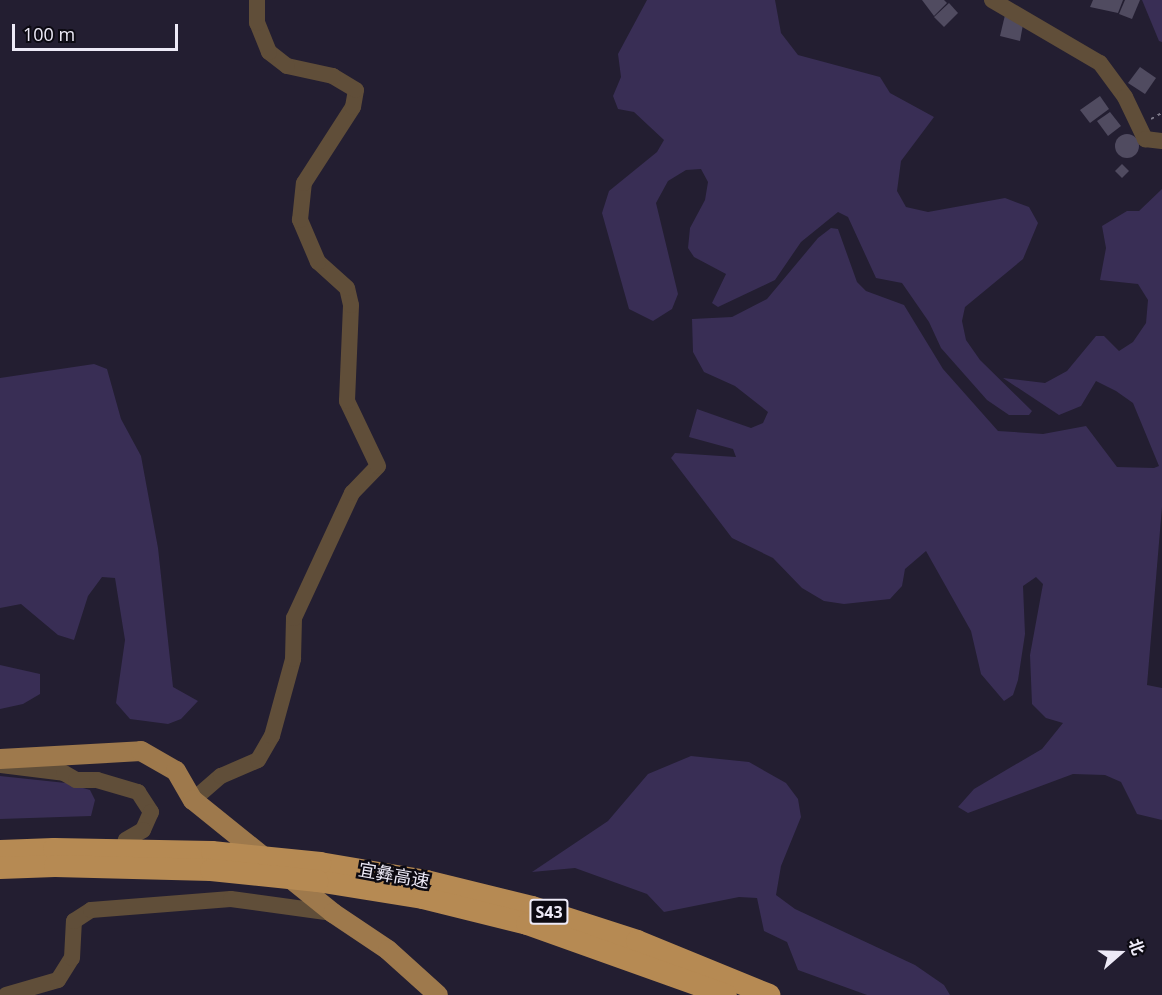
<!DOCTYPE html>
<html>
<head>
<meta charset="utf-8">
<style>
	body { margin:0 }
	#map { position:relative; width:1162px; height:995px; overflow:hidden; background:#231e31; font-family:"Open Sans","Noto Sans SC",sans-serif }
	div>[style] { position:absolute }
	.green>* { inset:0; background:#392e55 }
	.building>* { inset:0; background:#504b60 }
	.round { border-radius:50% }
	.path>* { height:2px; margin-top:-1px; transform-origin:0; background:repeating-linear-gradient(90deg,#7e7a8a 0 3px,transparent 0 7.5px) }
	.minor>* { height:16px; margin:-8px; padding:0 8px; transform-origin:8px; border-radius:8px; background:#604e39 }
	.major>* { height:20px; margin:-10px; padding:0 10px; transform-origin:10px; border-radius:10px; background:#9e794c }
	.highway>* { height:22px; margin:-11px; padding:0 11px; transform-origin:11px; border-radius:11px; background:#b68a53 }
	.highway-bridge>* { height:22px; margin:-11px; padding:0 11px; transform-origin:11px; border-radius:11px; background:#b68a53 }
	span { translate:-50% -50%; white-space:nowrap; text-align:center; line-height:1.15; -webkit-text-stroke:5px #0c0a12; paint-order:stroke }
	.shield-label span { padding:2px 4px; background:#0c0a12; border:2px solid; border-radius:4px; -webkit-text-stroke-width:0 }
	.shield-label { font-size:16px; color:#edeaf7; font-weight:700 }
	.street-label { font-size:18px; color:#edeaf7 }
	.north { position:absolute; left:1090px; top:923px; width:60px; height:60px; -webkit-text-stroke:4px #0c0a12; paint-order:stroke; rotate:70deg; font-size:16px; font-weight:700; line-height:24px; text-align:center; color:#edeaf7 }
	.north::after { content:''; display:block; margin:auto; width:21px; height:27px; background:#edeaf7; clip-path:polygon(50% 0,100% 100%,50% 72%,0 100%) }
	.scale { position:absolute; left:12px; top:24px; width:166px; height:27px; box-sizing:border-box; border:3px solid #edeaf7; border-top:0; padding-left:8px; font-size:18px; line-height:21px; white-space:nowrap; color:#edeaf7; -webkit-text-stroke:4px #0c0a12; paint-order:stroke }
</style>
</head>
<body>
<div id="map">
	<div class="green">
		<i style="clip-path:polygon(647px 0,775px 0,781px 33px,798px 55px,880px 77px,890px 93px,934px 117px,901px 161px,897px 191px,906px 207px,928px 212px,1005px 198px,1029px 207px,1038px 223px,1023px 259px,965px 307px,962px 321px,966px 340px,980px 360px,1032px 411px,1029px 415px,1009px 415px,987px 400px,941px 348px,929px 322px,902px 283px,876px 278px,848px 217px,838px 212px,801px 242px,775px 280px,718px 307px,712px 303px,726px 274px,694px 257px,688px 248px,690px 228px,705px 200px,708px 182px,701px 169px,686px 170px,668px 181px,656px 203px,678px 294px,672px 309px,653px 321px,629px 309px,602px 213px,609px 191px,657px 152px,664px 140px,634px 112px,618px 109px,613px 96px,621px 77px,618px 54px)"></i>
		<i style="clip-path:polygon(1142px 0,1162px 0,1162px 42px,1159px 41px)"></i>
		<i style="clip-path:polygon(1162px 189px,1162px 507px,1147px 685px,1162px 688px,1162px 820px,1137px 814px,1121px 782px,1105px 775px,1073px 774px,968px 813px,958px 807px,974px 789px,1042px 749px,1063px 723px,1046px 718px,1032px 704px,1030px 655px,1043px 584px,1036px 577px,1023px 586px,1025px 634px,1018px 680px,1013px 695px,1004px 701px,981px 674px,971px 631px,926px 551px,905px 569px,902px 586px,890px 599px,844px 604px,824px 601px,802px 588px,773px 558px,732px 538px,671px 458px,675px 453px,736px 457px,733px 449px,689px 437px,697px 409px,751px 428px,763px 423px,768px 412px,735px 386px,704px 372px,693px 352px,692px 319px,732px 317px,767px 299px,818px 238px,831px 228px,838px 229px,857px 282px,866px 291px,904px 305px,943px 369px,998px 431px,1043px 434px,1086px 426px,1117px 467px,1154px 468px,1159px 466px,1133px 403px,1116px 391px,1096px 381px,1081px 406px,1059px 415px,1003px 378px,1045px 383px,1067px 371px,1096px 336px,1104px 336px,1119px 351px,1133px 342px,1146px 323px,1148px 300px,1138px 284px,1100px 280px,1106px 248px,1102px 226px,1127px 211px,1139px 211px)"></i>
		<i style="clip-path:polygon(94px 364px,107px 369px,121px 419px,141px 456px,158px 548px,173px 687px,198px 701px,181px 719px,168px 724px,130px 719px,116px 703px,125px 640px,115px 578px,102px 577px,88px 596px,74px 640px,58px 635px,21px 604px,0 608px,0 378px)"></i>
		<i style="clip-path:polygon(0 665px,40px 674px,40px 694px,23px 704px,0 709px)"></i>
		<i style="clip-path:polygon(691px 756px,749px 762px,786px 783px,798px 799px,801px 817px,781px 866px,776px 895px,795px 909px,915px 965px,944px 985px,950px 995px,867px 995px,798px 970px,787px 942px,764px 931px,757px 898px,739px 897px,664px 912px,647px 894px,575px 868px,532px 872px,608px 821px,648px 774px)"></i>
		<i style="clip-path:polygon(0 776px,66px 783px,90px 790px,95px 800px,91px 816px,0 819px)"></i>
	</div>
	<div class="building">
		<i style="clip-path:polygon(922px 0,944px 0,947px 3px,934px 16px)"></i>
		<i style="clip-path:polygon(1093px 0,1123px 0,1118px 13px,1090px 7px)"></i>
		<i style="clip-path:polygon(1125px 0,1140px 0,1132px 19px,1119px 14px)"></i>
		<i style="clip-path:polygon(949px 3px,958px 13px,944px 27px,934px 17px)"></i>
		<i style="clip-path:polygon(1005px 15px,1024px 19px,1020px 41px,1000px 36px)"></i>
		<i style="clip-path:polygon(1140px 67px,1156px 78px,1145px 94px,1128px 83px)"></i>
		<i style="clip-path:polygon(1100px 96px,1109px 109px,1090px 123px,1080px 110px)"></i>
		<i style="clip-path:polygon(1110px 112px,1121px 126px,1108px 136px,1097px 121px)"></i>
		<i class="round" style="left:1115px;top:134px;width:24px;height:24px"></i>
		<i style="clip-path:polygon(1122px 164px,1129px 171px,1122px 178px,1115px 171px)"></i>
	</div>
	<div class="path">
		<i style="left:1151px;top:119px;width:13px;rotate:-29deg"></i>
	</div>
	<div class="minor">
		<i style="left:992px;top:0;width:125px;rotate:30.3deg"></i>
		<i style="left:1100px;top:63px;width:42px;rotate:53.7deg"></i>
		<i style="left:1125px;top:97px;width:47px;rotate:64.5deg"></i>
		<i style="left:1145px;top:139px;width:17px;rotate:7deg"></i>
		<i style="left:0;top:765px;width:64px;rotate:7.1deg"></i>
		<i style="left:64px;top:773px;width:14px;rotate:30deg"></i>
		<i style="left:76px;top:780px;width:21px"></i>
		<i style="left:97px;top:780px;width:43px;rotate:16.3deg"></i>
		<i style="left:138px;top:792px;width:24px;rotate:57deg"></i>
		<i style="left:151px;top:812px;width:20px;rotate:114deg"></i>
		<i style="left:143px;top:830px;width:20px;rotate:150deg"></i>
		<i style="left:193px;top:800px;width:37px;rotate:-41deg"></i>
		<i style="left:221px;top:776px;width:40px;rotate:-23.4deg"></i>
		<i style="left:258px;top:760px;width:28px;rotate:-60deg"></i>
		<i style="left:272px;top:736px;width:80px;rotate:-74.7deg"></i>
		<i style="left:293px;top:659px;width:41px;rotate:-88.6deg"></i>
		<i style="left:294px;top:618px;width:138px;rotate:-65.1deg"></i>
		<i style="left:352px;top:493px;width:37px;rotate:-46deg"></i>
		<i style="left:378px;top:466px;width:72px;rotate:-115.5deg"></i>
		<i style="left:347px;top:401px;width:96px;rotate:-87.6deg"></i>
		<i style="left:351px;top:305px;width:17px;rotate:-103deg"></i>
		<i style="left:347px;top:288px;width:39px;rotate:-138deg"></i>
		<i style="left:318px;top:262px;width:46px;rotate:-113.2deg"></i>
		<i style="left:300px;top:220px;width:37px;rotate:-84deg"></i>
		<i style="left:304px;top:183px;width:90px;rotate:-57.2deg"></i>
		<i style="left:353px;top:107px;width:17px;rotate:-80deg"></i>
		<i style="left:356px;top:90px;width:27px;rotate:-149deg"></i>
		<i style="left:333px;top:76px;width:47px;rotate:-167.7deg"></i>
		<i style="left:287px;top:66px;width:23px;rotate:-142deg"></i>
		<i style="left:269px;top:52px;width:31px;rotate:-112deg"></i>
		<i style="left:257px;top:23px;width:23px;rotate:-90deg"></i>
		<i style="left:6px;top:995px;width:54px;rotate:-16.1deg"></i>
		<i style="left:58px;top:980px;width:26px;rotate:-58deg"></i>
		<i style="left:72px;top:958px;width:37px;rotate:-87deg"></i>
		<i style="left:74px;top:921px;width:20px;rotate:-33deg"></i>
		<i style="left:91px;top:910px;width:140px;rotate:-4.5deg"></i>
		<i style="left:231px;top:899px;width:103px;rotate:7.8deg"></i>
	</div>
	<div class="major">
		<i style="left:0;top:759px;width:141px;rotate:-3.2deg"></i>
		<i style="left:141px;top:751px;width:40px;rotate:29.7deg"></i>
		<i style="left:176px;top:771px;width:34px;rotate:60deg"></i>
		<i style="left:193px;top:800px;width:180px;rotate:38.9deg"></i>
		<i style="left:333px;top:913px;width:66px;rotate:33.9deg"></i>
		<i style="left:388px;top:950px;width:67px;rotate:42deg"></i>
	</div>
	<div class="highway">
		<i style="left:0;top:851px;width:54px;rotate:-2.1deg"></i>
		<i style="left:320px;top:863px;width:108px;rotate:9.6deg"></i>
		<i style="left:426px;top:881px;width:109px;rotate:13.8deg"></i>
		<i style="left:532px;top:907px;width:110px;rotate:17.9deg"></i>
		<i style="left:637px;top:941px;width:143px;rotate:22.2deg"></i>
		<i style="left:0;top:868px;width:55px;rotate:-2.1deg"></i>
		<i style="left:317px;top:881px;width:107px;rotate:9.1deg"></i>
		<i style="left:423px;top:898px;width:107px;rotate:14deg"></i>
		<i style="left:527px;top:924px;width:211px;rotate:19.6deg"></i>
	</div>
	<div class="highway-bridge">
		<i style="left:54px;top:849px;width:158px;rotate:1.1deg"></i>
		<i style="left:212px;top:852px;width:109px;rotate:5.8deg"></i>
		<i style="left:55px;top:866px;width:156px;rotate:1.5deg"></i>
		<i style="left:211px;top:870px;width:107px;rotate:5.9deg"></i>
	</div>
	<div class="shield-label">
		<span style="left:549px;top:912px">S43</span>
	</div>
	<div class="street-label">
		<span style="left:394px;top:875px;rotate:10deg">宜彝高速</span>
	</div>
	<div class="north">北</div>
	<div class="scale">100 m</div>
</div>
</body>
</html>
